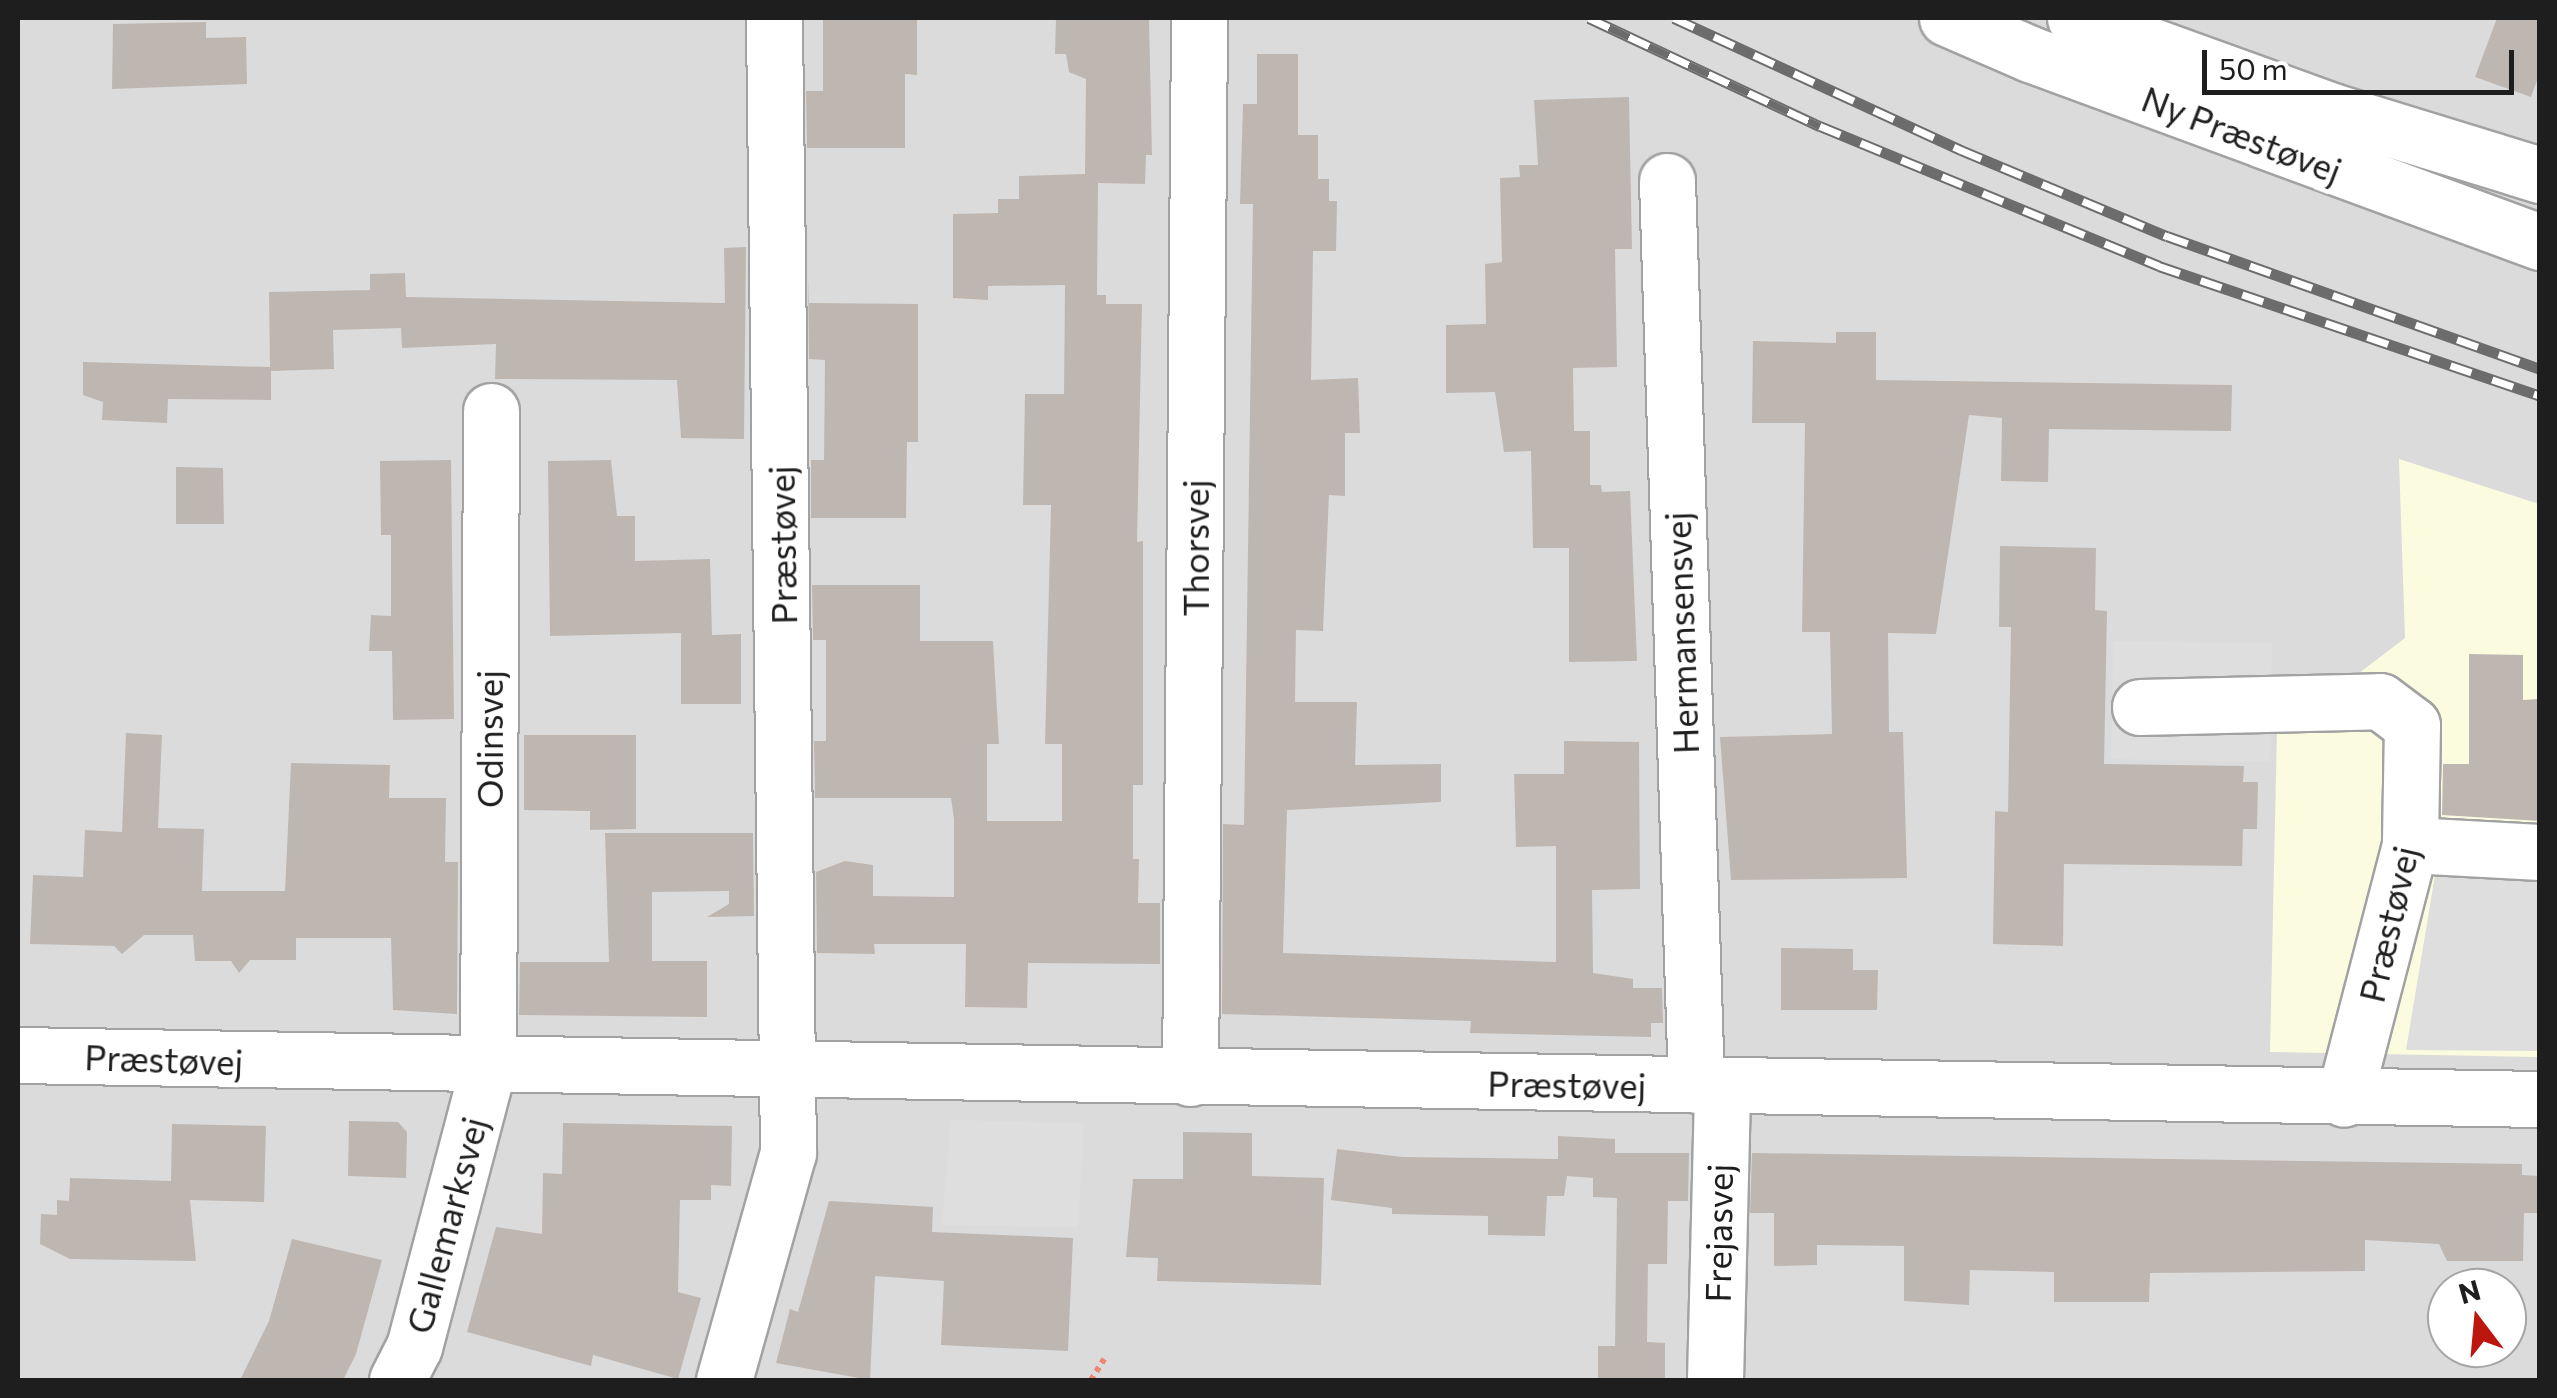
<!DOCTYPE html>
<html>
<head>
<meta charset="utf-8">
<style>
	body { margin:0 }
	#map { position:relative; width:2557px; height:1398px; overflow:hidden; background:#eeebe5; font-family:Commissioner,sans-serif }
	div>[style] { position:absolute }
	.residential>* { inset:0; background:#dcdbdb }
	.education>* { inset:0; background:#fbfcdf }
	.parking>* { inset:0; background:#dedede }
	.building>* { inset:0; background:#beb7b1 }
	.path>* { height:6px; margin-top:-3px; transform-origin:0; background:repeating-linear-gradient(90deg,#ef8674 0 5px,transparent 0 10px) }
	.roads { filter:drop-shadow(2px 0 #a2a2a2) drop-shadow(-2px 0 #a2a2a2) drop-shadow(0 2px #a2a2a2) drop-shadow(0 -2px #a2a2a2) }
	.minor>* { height:55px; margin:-27.5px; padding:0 27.5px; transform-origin:27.5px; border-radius:27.5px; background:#fff }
	.rail>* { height:11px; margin-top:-5.5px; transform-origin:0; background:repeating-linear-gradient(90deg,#fff 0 22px,#6c6c6c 0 44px); box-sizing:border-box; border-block:2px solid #6c6c6c }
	span { translate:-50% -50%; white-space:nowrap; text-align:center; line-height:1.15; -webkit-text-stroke:9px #fff; paint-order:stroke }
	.street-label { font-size:35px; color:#1e1e1e }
	.frame { position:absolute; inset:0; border:20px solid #1e1e1e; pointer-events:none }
	.north { position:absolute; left:2427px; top:1268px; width:100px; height:100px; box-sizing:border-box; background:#fff; border:2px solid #a5a5a5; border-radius:50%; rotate:344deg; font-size:28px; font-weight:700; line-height:40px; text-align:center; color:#1e1e1e }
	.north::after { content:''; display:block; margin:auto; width:35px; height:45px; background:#bd160f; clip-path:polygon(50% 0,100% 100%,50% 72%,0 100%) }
	.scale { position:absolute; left:2202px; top:50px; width:312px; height:45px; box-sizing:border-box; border:5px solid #1e1e1e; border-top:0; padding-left:12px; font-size:30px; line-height:35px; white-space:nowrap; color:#1e1e1e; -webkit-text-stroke:8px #fff; paint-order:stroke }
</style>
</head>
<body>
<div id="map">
	<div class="residential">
		<i style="clip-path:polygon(evenodd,18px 18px,2539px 18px,2539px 1380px,18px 1380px,18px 18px,2447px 1288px,2507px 1288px,2507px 1348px,2447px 1348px,2447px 1288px)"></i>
	</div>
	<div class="education">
		<i style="clip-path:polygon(2399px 459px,2539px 504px,2539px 1057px,2270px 1052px,2278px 683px,2358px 674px,2405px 638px)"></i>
	</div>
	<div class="parking">
		<i style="clip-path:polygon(2113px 641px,2272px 643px,2270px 762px,2111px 759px)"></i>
		<i style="clip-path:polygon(2436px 869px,2539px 871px,2539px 1051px,2406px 1050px)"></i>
		<i style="clip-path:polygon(951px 1120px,1084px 1123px,1078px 1227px,942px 1225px)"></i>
	</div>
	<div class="building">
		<i style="clip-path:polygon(823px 18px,917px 18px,917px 75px,905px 74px,905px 148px,807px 148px,806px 91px,823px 91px)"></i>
		<i style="clip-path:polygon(1056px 18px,1149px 18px,1152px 155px,1146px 155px,1145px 184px,1098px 183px,1097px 295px,1106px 295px,1106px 304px,1142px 304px,1137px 542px,1143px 541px,1143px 785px,1133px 785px,1133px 859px,1139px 859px,1138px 903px,1160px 903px,1160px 964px,1028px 963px,1027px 1008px,965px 1007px,966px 944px,874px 944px,875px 954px,817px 953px,816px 872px,845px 861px,873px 865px,873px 896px,954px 897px,954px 819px,951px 798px,815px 798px,814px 741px,826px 741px,826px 640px,813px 640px,812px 585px,920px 585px,920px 641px,993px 641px,999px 744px,987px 744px,987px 821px,1062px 821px,1062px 744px,1045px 744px,1051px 505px,1023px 505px,1025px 394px,1064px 394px,1065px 285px,988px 286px,988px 300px,953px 298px,953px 214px,998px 213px,998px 199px,1019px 199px,1019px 176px,1085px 174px,1086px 79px,1069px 72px,1066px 54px,1055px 54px)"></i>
		<i style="clip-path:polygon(2497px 18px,2540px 18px,2540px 72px,2531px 97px,2475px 77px)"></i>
		<i style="clip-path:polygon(206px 22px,206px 38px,246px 37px,247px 84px,112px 89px,113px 24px)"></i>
		<i style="clip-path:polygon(1257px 54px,1298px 54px,1298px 135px,1318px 135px,1318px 179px,1329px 179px,1329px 201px,1337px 201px,1336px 251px,1313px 251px,1311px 380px,1358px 378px,1360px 433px,1345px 433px,1345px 496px,1329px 495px,1323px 631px,1296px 630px,1295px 702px,1357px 702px,1355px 765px,1441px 764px,1441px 802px,1287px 810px,1283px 953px,1556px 962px,1556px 846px,1516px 847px,1514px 774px,1564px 774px,1564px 741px,1639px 742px,1640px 889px,1592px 890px,1593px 973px,1633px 979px,1633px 988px,1662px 988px,1663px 1023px,1651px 1023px,1651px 1037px,1470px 1033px,1471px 1021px,1222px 1014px,1223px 824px,1244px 825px,1253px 204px,1240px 204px,1243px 104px,1257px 104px)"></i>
		<i style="clip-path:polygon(1629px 97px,1632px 249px,1615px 249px,1617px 367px,1573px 368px,1574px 431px,1590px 431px,1590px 485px,1601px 485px,1602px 492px,1630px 491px,1637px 661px,1569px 662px,1569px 548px,1533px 548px,1531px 451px,1504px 452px,1495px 392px,1446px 393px,1446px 325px,1486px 324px,1485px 264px,1502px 262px,1500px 178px,1520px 177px,1519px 165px,1538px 165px,1534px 100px)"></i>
		<i style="clip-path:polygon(746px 247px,744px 439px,681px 438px,677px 380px,495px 379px,496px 344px,402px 348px,401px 328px,333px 330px,334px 369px,271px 371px,271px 400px,168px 399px,167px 423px,102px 420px,103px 402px,83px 395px,83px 362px,270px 367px,269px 292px,370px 290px,370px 274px,405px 273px,406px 297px,725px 303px,724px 248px)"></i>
		<i style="clip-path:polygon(808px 279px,809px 303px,918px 304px,918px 442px,907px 442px,906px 518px,811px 518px,811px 460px,824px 460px,825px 360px,809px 359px)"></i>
		<i style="clip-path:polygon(1836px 332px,1876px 332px,1876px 380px,2232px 385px,2231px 431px,2049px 429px,2048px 482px,2001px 481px,2002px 418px,1969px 415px,1936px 634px,1888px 633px,1889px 732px,1903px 732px,1907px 878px,1731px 880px,1720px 737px,1832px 734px,1830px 632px,1802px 632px,1805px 423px,1752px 423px,1753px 341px,1836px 343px)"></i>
		<i style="clip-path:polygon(451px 460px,454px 719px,393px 720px,392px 651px,369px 651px,371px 615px,391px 616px,391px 535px,381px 535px,380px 461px)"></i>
		<i style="clip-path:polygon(611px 460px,617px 516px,635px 516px,635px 561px,710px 559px,712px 635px,741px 634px,741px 704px,681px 704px,681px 633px,550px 636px,548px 461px)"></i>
		<i style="clip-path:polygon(176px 467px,223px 468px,224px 524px,176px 524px)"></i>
		<i style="clip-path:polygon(2000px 546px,2096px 548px,2095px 610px,2107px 611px,2104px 764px,2244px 766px,2243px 782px,2258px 782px,2257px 829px,2243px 829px,2242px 866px,2064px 864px,2063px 946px,1993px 944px,1995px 811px,2008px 812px,2011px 627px,1999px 627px)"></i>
		<i style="clip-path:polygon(2469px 654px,2523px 655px,2523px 700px,2538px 699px,2540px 821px,2442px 815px,2443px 764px,2469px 764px)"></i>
		<i style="clip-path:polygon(126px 733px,162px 735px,158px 828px,204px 829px,202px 891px,285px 891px,291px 763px,390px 765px,389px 798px,446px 798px,445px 862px,458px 862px,457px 1014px,393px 1010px,391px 938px,296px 938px,296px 960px,250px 960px,239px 973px,231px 961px,195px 961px,193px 935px,144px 935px,122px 954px,114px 946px,30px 944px,33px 875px,83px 877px,85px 830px,122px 832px)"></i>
		<i style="clip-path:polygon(524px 735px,636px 735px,636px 829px,590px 830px,590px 811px,524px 810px)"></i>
		<i style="clip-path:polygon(605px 833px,753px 833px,754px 916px,707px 917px,729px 904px,729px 891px,652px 892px,652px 961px,707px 961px,707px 1017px,519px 1015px,520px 962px,609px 962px)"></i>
		<i style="clip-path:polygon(1781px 948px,1853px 949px,1853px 970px,1878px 970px,1877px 1010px,1781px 1010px)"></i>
		<i style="clip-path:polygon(349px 1121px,398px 1122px,407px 1132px,406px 1178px,348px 1176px)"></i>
		<i style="clip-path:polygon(563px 1123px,732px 1126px,731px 1186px,711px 1185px,711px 1200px,680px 1200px,678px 1292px,701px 1298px,678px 1379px,593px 1355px,591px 1366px,467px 1332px,496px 1227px,542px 1234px,543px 1173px,562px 1174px)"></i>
		<i style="clip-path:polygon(172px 1124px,266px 1126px,264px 1202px,190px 1200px,196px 1261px,70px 1259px,40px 1244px,41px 1214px,57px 1215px,57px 1200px,69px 1201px,70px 1178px,171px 1181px)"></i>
		<i style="clip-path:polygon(1183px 1132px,1252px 1133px,1252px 1176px,1324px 1178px,1321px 1285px,1157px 1281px,1158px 1258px,1126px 1257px,1133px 1179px,1183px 1179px)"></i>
		<i style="clip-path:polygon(1558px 1136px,1615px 1139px,1615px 1153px,1689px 1153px,1688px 1201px,1668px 1201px,1667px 1264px,1648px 1264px,1647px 1342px,1665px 1343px,1665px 1380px,1598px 1380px,1598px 1346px,1615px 1346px,1617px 1198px,1593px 1197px,1593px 1178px,1567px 1176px,1564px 1196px,1547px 1196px,1545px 1236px,1488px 1235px,1488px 1216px,1392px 1214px,1392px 1208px,1331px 1200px,1337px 1149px,1402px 1157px,1558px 1159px)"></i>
		<i style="clip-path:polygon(1752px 1153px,2522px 1164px,2522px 1175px,2540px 1176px,2540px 1213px,2524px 1213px,2523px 1261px,2447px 1261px,2439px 1244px,2365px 1240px,2365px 1271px,2150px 1273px,2149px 1302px,2054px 1302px,2054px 1272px,1970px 1270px,1969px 1305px,1904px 1301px,1904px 1246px,1817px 1245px,1817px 1265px,1774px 1266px,1774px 1213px,1750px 1213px)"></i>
		<i style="clip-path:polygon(829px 1201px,933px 1207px,932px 1232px,1073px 1238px,1068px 1351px,941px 1345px,944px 1281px,875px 1276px,870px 1380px,776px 1363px,790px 1309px,798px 1312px)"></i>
		<i style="clip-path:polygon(292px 1239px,382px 1260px,356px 1354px,343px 1380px,240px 1380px,269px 1321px)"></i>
	</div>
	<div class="path">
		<i style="left:1091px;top:1380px;width:25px;rotate:-58deg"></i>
	</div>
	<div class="roads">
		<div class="minor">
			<i style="left:1947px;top:18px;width:90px;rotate:23.4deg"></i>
			<i style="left:2030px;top:54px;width:544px;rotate:20.24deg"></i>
			<i style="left:2075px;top:18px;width:273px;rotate:19.9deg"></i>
			<i style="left:2332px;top:111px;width:218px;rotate:17.1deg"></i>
			<i style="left:1667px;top:181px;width:904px;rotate:88.16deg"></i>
			<i style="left:2140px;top:707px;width:240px;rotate:-1.4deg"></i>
			<i style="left:2380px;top:701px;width:40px;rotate:37deg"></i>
			<i style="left:2412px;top:725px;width:120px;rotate:91deg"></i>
			<i style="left:2410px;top:845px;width:262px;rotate:104.6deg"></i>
			<i style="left:2410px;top:845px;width:130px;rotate:3.1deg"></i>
			<i style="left:18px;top:1055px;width:2522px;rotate:1deg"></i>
			<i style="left:1190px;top:1078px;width:1060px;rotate:-89.51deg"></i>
			<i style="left:397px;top:1380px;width:37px;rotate:-63deg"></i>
			<i style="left:414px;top:1347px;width:290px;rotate:-75.2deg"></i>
			<i style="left:488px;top:1067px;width:656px;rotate:-89.74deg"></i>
			<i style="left:724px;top:1380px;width:236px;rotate:-74.3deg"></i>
			<i style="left:788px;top:1153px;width:1135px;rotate:-90.71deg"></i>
			<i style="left:1715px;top:1380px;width:294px;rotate:-88.6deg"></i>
		</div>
	</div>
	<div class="rail">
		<i style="left:1589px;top:18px;width:255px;rotate:25.1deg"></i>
		<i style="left:1820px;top:126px;width:367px;rotate:22.4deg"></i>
		<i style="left:2159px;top:266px;width:403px;rotate:18.8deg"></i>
		<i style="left:1674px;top:18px;width:316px;rotate:24.7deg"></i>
		<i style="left:1961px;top:150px;width:223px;rotate:22.7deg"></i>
		<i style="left:2167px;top:236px;width:396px;rotate:19.6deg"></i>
	</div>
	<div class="street-label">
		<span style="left:2242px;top:134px;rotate:21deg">Ny Præstøvej</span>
		<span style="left:782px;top:545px;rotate:-91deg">Præstøvej</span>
		<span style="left:1195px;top:548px;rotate:-90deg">Thorsvej</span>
		<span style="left:1681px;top:633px;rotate:-92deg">Hermansensvej</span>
		<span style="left:489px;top:739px;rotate:-90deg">Odinsvej</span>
		<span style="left:2388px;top:924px;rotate:-77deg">Præstøvej</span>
		<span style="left:164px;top:1059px;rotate:2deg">Præstøvej</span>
		<span style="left:1567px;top:1084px;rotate:1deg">Præstøvej</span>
		<span style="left:446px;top:1225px;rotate:-75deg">Gallemarksvej</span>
		<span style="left:1718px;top:1233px;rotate:-89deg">Frejasvej</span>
	</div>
	<div class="frame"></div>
	<div class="north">N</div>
	<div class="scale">50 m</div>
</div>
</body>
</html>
